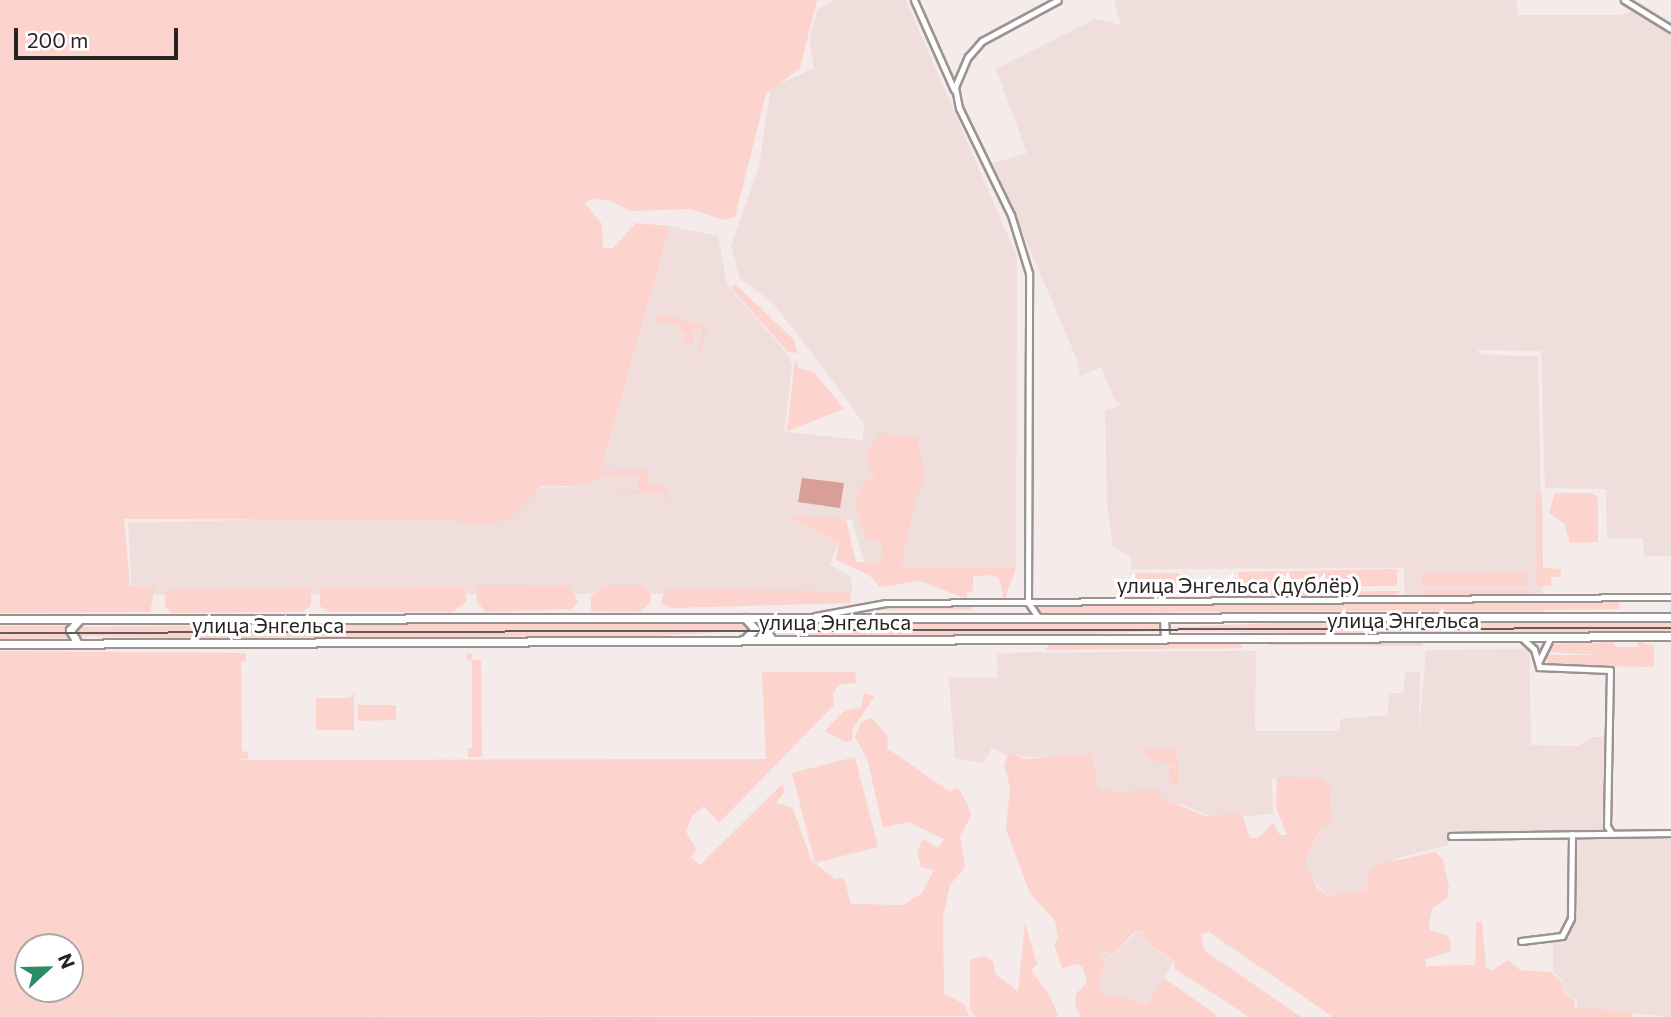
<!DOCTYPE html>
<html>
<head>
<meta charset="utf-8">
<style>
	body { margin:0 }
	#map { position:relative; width:1671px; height:1017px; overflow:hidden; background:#f4ebea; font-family:Commissioner,sans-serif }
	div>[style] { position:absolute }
	.built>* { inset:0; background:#efdedb }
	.green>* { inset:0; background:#fdd3cd }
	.water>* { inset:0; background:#d89f97 }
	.roads { filter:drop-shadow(2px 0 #9b9392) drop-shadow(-2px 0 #9b9392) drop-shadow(0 2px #9b9392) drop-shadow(0 -2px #9b9392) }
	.minor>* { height:5px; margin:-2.5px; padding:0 2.5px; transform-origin:2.5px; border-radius:2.5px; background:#fff }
	.major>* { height:7px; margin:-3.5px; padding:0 3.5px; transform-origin:3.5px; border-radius:3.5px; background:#fff }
	.tram>* { height:2px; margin:-1px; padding:0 1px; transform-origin:1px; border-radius:1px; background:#615c5c }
	span { translate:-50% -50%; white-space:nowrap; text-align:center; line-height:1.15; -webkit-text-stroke:6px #fff; paint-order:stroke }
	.street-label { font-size:21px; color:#272424 }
	.north { position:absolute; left:14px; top:933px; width:70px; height:70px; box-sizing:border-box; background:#fff; border:2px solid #a9a7a7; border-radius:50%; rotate:68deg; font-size:19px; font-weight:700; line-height:28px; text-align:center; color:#272424 }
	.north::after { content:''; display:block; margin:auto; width:24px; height:32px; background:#2b8c66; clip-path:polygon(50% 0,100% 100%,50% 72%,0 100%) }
	.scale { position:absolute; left:14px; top:28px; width:164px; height:32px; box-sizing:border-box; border:4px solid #272424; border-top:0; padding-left:9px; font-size:21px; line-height:24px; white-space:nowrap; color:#272424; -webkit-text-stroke:5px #fff; paint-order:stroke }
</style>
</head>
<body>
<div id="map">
	<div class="built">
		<i style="clip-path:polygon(835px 0,906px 0,1017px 257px,1016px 568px,867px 571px,852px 520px,786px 515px,838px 543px,830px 565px,851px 577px,852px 593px,132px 595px,128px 523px,516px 513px,531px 488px,574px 487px,586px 473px,601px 472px,670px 226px,718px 236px,727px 285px,789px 356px,792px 366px,784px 432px,863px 440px,864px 424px,825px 370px,772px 302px,740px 279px,731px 246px,759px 167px,770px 93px,773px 87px,814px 68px,809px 39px,818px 9px)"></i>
		<i style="clip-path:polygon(1114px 0,1517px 0,1517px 15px,1623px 15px,1631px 11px,1671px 33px,1671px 556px,1644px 556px,1643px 538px,1607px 539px,1606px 489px,1545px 488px,1541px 351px,1477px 350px,1482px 355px,1538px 356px,1543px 612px,1405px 612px,1404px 568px,1131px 569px,1131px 557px,1113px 546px,1107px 504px,1105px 411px,1121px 405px,1114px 399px,1101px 367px,1080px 376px,1078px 362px,993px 163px,1027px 153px,996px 69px,1095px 19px,1121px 25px)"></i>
		<i style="clip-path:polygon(1529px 649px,1531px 745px,1578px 746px,1592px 737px,1605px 737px,1602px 830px,1552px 832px,1550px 824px,1550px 835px,1452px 836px,1448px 845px,1398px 858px,1369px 873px,1366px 890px,1327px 895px,1307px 874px,1305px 862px,1322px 829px,1330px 787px,1272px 777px,1273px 814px,1217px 819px,1183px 805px,1081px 788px,1076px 758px,1008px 756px,992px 748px,983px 763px,955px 758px,949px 677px,998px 678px,997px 653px,1256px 651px,1255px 731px,1339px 731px,1341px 719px,1388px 715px,1389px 693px,1404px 693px,1405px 672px,1420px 672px,1419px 735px,1426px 650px)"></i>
		<i style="clip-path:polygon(1570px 838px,1671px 838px,1671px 1017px,1577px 1008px,1577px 1000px,1563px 993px,1563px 980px,1553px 972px,1553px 943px,1565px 928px)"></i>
		<i style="clip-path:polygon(1137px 932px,1143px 932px,1144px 941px,1174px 962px,1145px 1006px,1105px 999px,1093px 977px,1096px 955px,1103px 948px,1111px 957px)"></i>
	</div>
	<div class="green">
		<i style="clip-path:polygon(0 0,817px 0,800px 68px,766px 94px,735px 217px,724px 220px,690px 209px,630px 211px,609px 200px,590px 199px,585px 204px,602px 224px,603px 248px,613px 248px,636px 223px,670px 226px,601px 471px,648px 470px,649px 485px,667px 487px,668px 510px,664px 492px,600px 496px,639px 491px,638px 476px,598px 478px,579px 486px,542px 486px,509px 520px,469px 526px,456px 520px,124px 519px,130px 586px,155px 587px,150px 612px,0 613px)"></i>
		<i style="clip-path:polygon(735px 284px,794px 340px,797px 353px,788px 352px,731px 288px)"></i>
		<i style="clip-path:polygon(656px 313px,707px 327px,696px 363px,703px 328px,691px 331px,695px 337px,692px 346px,682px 345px,685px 333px,677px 331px,678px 325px,654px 321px)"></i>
		<i style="clip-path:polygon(795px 360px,799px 368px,814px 372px,844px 409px,787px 431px)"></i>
		<i style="clip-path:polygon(881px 433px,917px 438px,926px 479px,914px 505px,901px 567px,1016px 568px,1004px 601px,1000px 580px,994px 575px,973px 576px,973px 591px,967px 592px,967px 599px,920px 581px,880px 587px,869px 575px,836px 560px,839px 543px,785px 515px,846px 519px,856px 562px,876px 563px,882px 557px,881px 542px,866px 538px,855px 506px,861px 486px,876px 475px,867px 463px,867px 452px)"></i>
		<i style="clip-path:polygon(1536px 493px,1542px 493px,1543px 568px,1561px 569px,1561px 577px,1551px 577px,1551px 586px,1537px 586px)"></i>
		<i style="clip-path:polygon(1555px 493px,1592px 493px,1598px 498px,1598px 542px,1570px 543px,1564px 523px,1549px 513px)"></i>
		<i style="clip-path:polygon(1397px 569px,1397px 586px,1239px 587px,1238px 572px)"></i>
		<i style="clip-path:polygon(1527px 572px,1527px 586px,1422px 586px,1422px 574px)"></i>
		<i style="clip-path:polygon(1135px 573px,1179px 573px,1179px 582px,1186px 582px,1187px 591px,1135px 591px)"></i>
		<i style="clip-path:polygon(481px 585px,570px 586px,578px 602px,572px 609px,486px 612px,477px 602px,476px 588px)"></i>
		<i style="clip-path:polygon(606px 585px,641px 585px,651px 594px,650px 603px,640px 612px,591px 611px,591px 597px)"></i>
		<i style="clip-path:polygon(464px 586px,467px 601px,453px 612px,328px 612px,320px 606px,320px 588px)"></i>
		<i style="clip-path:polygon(311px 588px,311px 605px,303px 612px,172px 613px,165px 606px,165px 589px)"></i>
		<i style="clip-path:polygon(665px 589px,832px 591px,850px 593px,851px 603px,671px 608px,661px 603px)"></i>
		<i style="clip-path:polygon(1421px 589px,1485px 589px,1530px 590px,1524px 596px,1429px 596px)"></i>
		<i style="clip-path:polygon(1402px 591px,1394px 596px,1248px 597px,1239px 592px)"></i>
		<i style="clip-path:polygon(1619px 598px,1619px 609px,1042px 613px,1038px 608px,1042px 604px)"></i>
		<i style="clip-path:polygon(888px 604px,971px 605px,971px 610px,845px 610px)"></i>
		<i style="clip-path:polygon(1671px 619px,1671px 633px,1427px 635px,1177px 631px,1173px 627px,1359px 620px)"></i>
		<i style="clip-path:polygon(564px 622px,746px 624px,751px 630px,659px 636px,171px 638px,78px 636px,74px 631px,78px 627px)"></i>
		<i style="clip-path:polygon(943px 622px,1157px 623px,1160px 627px,1156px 631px,1060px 635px,906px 636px,772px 634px,768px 629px,772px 624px)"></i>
		<i style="clip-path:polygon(0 626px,67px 626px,67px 638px,0 639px)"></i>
		<i style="clip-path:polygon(1421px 639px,1423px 646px,1268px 645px,1268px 640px)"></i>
		<i style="clip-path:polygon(1238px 641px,1242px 648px,1045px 650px,1050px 643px)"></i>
		<i style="clip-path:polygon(1638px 641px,1654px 646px,1654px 667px,1548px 665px,1546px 658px,1548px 655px,1601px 655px,1548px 652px,1551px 644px,1613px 642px,1616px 647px,1638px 647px)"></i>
		<i style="clip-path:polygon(evenodd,0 651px,245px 653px,246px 661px,241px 661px,242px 751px,248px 752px,248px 759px,235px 760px,766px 759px,762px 672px,855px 672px,857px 683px,838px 685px,833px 694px,834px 705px,719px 823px,704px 806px,692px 816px,686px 832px,697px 850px,691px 857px,700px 865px,782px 784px,785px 791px,776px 803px,793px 808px,811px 860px,835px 879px,844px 878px,851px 904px,904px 905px,922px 893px,934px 870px,921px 867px,917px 852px,923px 839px,938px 848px,944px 839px,908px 822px,883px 828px,867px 758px,855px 737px,861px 722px,872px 718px,888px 736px,887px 748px,950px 792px,958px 788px,968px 805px,971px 815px,960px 837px,965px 867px,950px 885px,943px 917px,944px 993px,965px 1005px,969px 1016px,0 1017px,0 651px,28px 947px,70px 947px,70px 989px,28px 989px,28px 947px)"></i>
		<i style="clip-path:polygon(467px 653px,472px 653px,472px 660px,481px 660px,482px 757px,468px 757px,467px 749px,472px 748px,472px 661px,467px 660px)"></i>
		<i style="clip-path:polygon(354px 693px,354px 730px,316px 730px,316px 698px,350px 698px)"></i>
		<i style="clip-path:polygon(864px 693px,875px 696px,853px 728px,852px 741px,845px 742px,825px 731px,843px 712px,861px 707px)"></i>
		<i style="clip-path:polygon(358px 705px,396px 705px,396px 720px,358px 721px)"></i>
		<i style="clip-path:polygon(1177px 748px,1178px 790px,1169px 780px,1170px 766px,1176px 771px,1173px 765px,1157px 762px,1140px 750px)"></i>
		<i style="clip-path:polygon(1010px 752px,1024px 759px,1092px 754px,1098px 789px,1129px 794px,1136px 787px,1141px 791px,1135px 793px,1156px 789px,1162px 798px,1207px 817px,1236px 812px,1243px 817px,1250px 838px,1258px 838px,1273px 823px,1280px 835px,1287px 835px,1276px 807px,1277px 777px,1320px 778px,1330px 787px,1331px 823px,1321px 829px,1305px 862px,1317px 888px,1327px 895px,1366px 890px,1369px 873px,1376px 865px,1435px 852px,1443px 859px,1449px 887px,1447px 898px,1432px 909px,1429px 923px,1430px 930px,1448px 936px,1451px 943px,1450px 952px,1425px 959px,1426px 966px,1475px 965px,1476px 923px,1482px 921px,1486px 968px,1493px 970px,1508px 960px,1520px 970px,1550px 972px,1561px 981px,1564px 995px,1574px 999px,1575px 1008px,1629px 1011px,1634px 1017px,1333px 1017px,1209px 932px,1201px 934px,1204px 950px,1301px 1017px,1249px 1017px,1174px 968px,1175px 962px,1145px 941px,1143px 931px,1134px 932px,1112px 956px,1104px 949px,1098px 953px,1106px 965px,1096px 978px,1105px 998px,1121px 995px,1146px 1005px,1164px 978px,1219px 1017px,1081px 1017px,1075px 1006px,1076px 994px,1087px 982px,1083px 968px,1078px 964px,1062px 968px,1054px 945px,1058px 938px,1055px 921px,1030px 893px,1006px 830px,1010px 787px,1004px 765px)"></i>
		<i style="clip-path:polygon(855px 757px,878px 847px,815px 863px,792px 773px)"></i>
		<i style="clip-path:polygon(1025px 923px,1037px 964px,1031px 970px,1051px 998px,1058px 1017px,975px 1017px,970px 1010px,970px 960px,986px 956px,993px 962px,996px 975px,1018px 991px)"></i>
	</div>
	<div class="water">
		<i style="clip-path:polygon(802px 478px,844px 483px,840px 508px,798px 502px)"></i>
	</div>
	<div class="roads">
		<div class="minor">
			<i style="left:914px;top:0;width:98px;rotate:66deg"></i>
			<i style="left:1624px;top:0;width:55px;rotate:31.7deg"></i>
			<i style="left:815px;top:616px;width:72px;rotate:-10.4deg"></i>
			<i style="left:886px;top:603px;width:785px;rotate:-0.44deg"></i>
			<i style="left:1038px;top:617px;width:18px;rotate:-124deg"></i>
			<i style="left:1028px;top:602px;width:329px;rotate:-89.8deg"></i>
			<i style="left:1029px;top:273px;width:61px;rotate:-107.2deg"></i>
			<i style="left:1011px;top:215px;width:119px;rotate:-115.9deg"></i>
			<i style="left:959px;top:108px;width:21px;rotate:-101deg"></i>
			<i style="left:955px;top:87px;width:33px;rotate:-67deg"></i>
			<i style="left:968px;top:57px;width:21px;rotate:-49deg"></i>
			<i style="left:982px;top:41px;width:86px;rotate:-28.3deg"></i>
			<i style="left:1522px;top:638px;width:16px;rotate:43deg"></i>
			<i style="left:1534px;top:649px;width:19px;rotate:74deg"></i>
			<i style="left:1539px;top:661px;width:25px;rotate:-64deg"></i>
			<i style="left:1539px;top:667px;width:71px;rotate:2.4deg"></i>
			<i style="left:1610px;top:670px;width:156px;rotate:91.1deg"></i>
			<i style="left:1607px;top:826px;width:9px;rotate:58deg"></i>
			<i style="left:1451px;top:836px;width:220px;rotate:-0.8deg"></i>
			<i style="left:1521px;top:941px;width:41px;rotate:-7deg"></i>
			<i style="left:1562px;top:936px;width:20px;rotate:-63deg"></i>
			<i style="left:1571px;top:918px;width:84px;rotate:-89.3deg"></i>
		</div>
		<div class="major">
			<i style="left:745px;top:618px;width:15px;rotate:48deg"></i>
			<i style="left:755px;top:629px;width:13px;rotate:135deg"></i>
			<i style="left:1164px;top:618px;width:20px;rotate:87deg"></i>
			<i style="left:0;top:619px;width:1671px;rotate:-0.07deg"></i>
			<i style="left:771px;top:638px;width:12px;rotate:-125deg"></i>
			<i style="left:764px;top:628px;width:12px;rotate:-48deg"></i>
			<i style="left:77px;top:642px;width:14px;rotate:-120deg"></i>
			<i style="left:70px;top:630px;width:13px;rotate:-48deg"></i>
			<i style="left:0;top:644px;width:1671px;rotate:-0.27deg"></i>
		</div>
	</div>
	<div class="tram">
		<i style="left:0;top:633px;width:1671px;rotate:-0.17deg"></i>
	</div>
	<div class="street-label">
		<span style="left:1238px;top:585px">улица Энгельса (дублёр)</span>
		<span style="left:1403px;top:620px">улица Энгельса</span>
		<span style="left:835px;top:622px">улица Энгельса</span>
		<span style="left:268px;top:625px">улица Энгельса</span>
	</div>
	<div class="north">N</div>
	<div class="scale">200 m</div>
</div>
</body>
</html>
